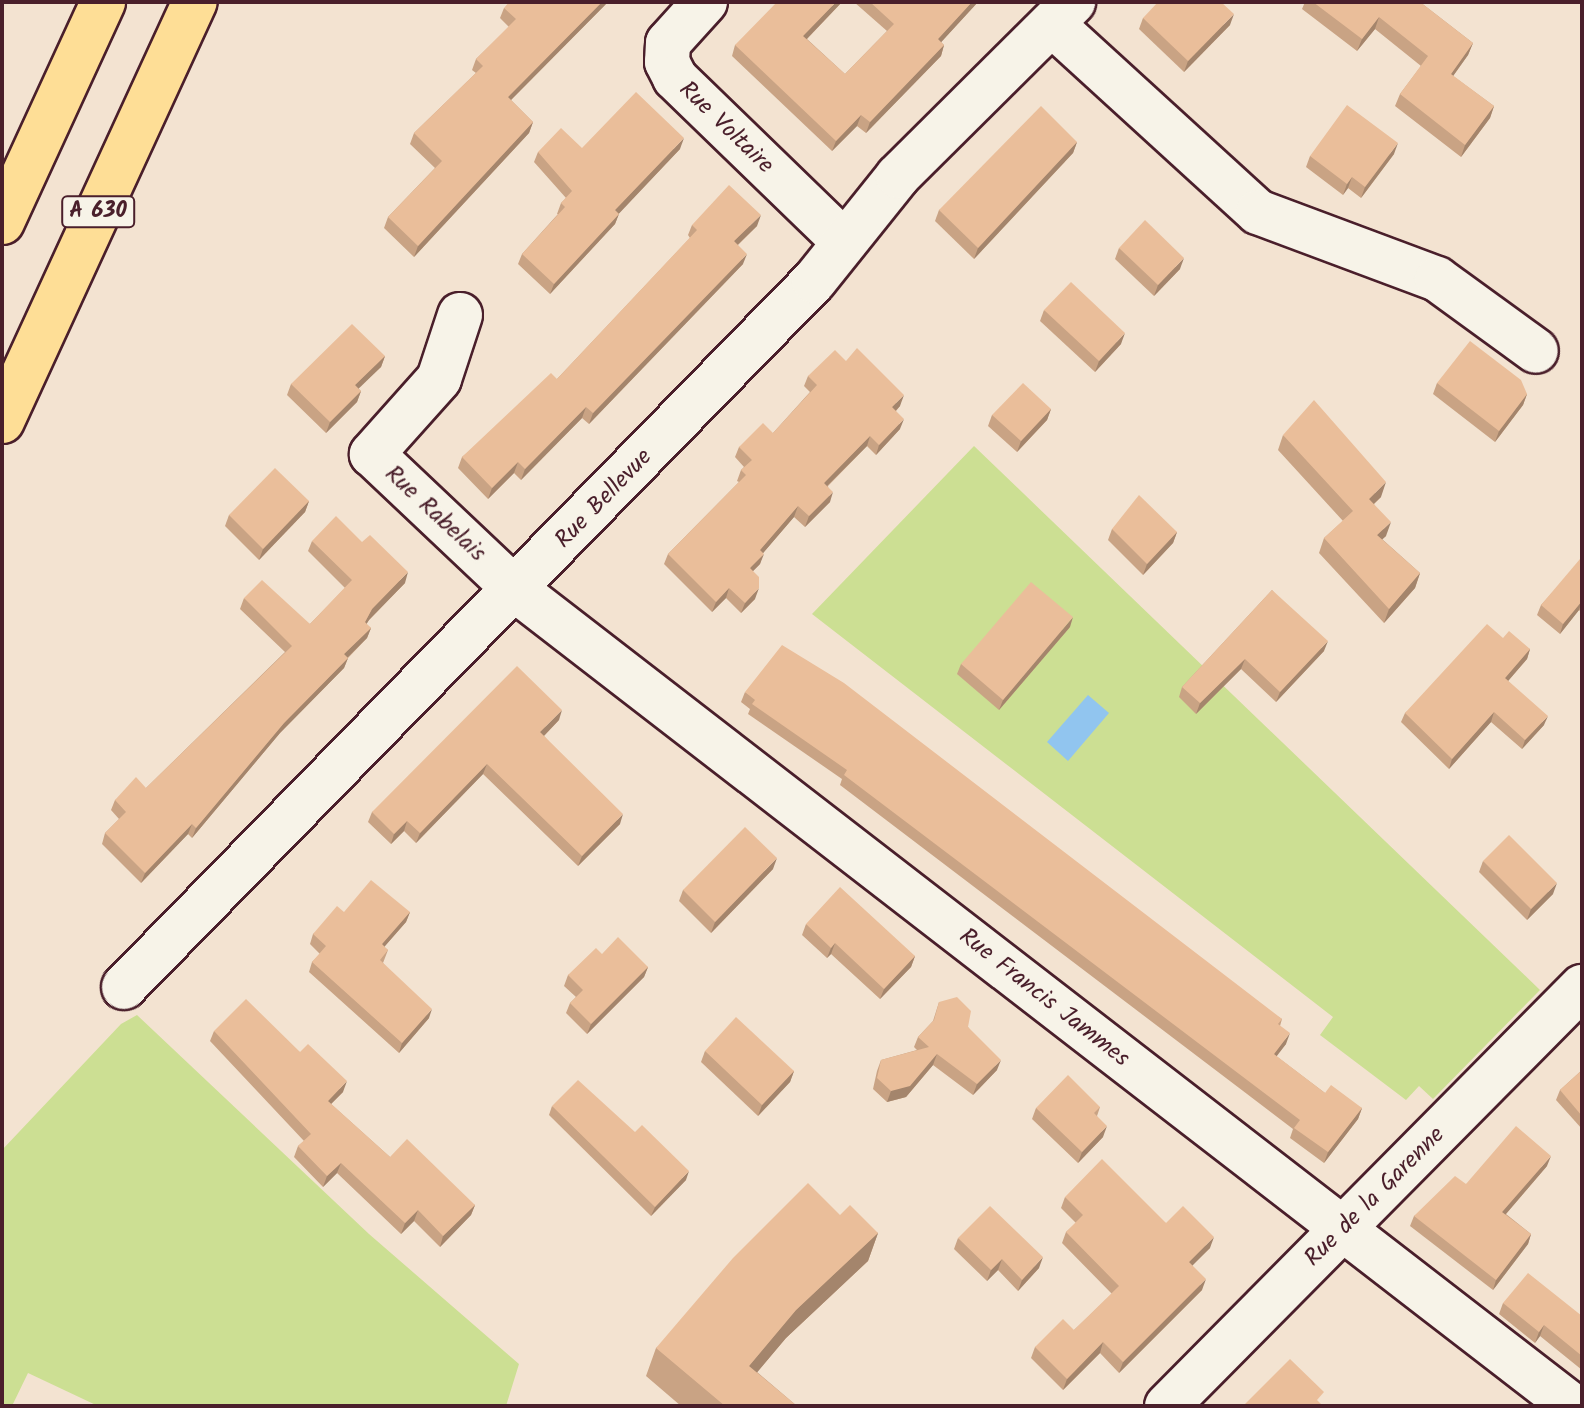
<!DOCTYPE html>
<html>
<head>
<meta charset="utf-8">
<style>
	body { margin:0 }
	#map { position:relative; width:1584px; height:1408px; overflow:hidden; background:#f3e3d1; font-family:Kalam,sans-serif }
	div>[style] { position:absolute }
	.green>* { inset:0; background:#ccdf93 }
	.water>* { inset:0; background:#91c5ef }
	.roads { filter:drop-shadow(2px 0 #4a1f2b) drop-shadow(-2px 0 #4a1f2b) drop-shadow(0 2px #4a1f2b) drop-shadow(0 -2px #4a1f2b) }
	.street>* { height:44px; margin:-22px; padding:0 22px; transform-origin:22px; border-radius:22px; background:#f7f3e8 }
	.highway>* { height:44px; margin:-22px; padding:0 22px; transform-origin:22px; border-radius:22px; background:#fede96 }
	.wall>* { inset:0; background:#c9a384 }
	.shaded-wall>* { inset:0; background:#a4856c }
	.building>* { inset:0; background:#eabe9a }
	span { translate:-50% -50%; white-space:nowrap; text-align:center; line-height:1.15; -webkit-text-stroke:6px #f7f3e8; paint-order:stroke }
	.shield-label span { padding:2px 6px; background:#f7f3e8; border:2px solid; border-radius:6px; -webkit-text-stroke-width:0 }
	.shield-label { font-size:22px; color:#4a1f2b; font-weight:700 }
	.street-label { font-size:24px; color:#4a1f2b }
	.frame { position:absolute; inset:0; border:4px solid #4a1f2b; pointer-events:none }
</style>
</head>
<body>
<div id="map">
	<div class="green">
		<i style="clip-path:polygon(974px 446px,1540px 990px,1433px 1099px,1419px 1086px,1406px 1100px,1320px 1035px,1333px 1017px,812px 614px)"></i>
		<i style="clip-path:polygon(137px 1015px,369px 1234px,519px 1364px,506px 1406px,98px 1406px,28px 1373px,12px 1406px,2px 1406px,2px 1150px,121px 1024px)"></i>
	</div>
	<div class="water">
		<i style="clip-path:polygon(1088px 695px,1109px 713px,1068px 761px,1047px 742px)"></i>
	</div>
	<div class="roads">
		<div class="street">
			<i style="left:705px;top:2px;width:55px;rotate:132.1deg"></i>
			<i style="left:668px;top:43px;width:19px;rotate:93deg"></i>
			<i style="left:667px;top:62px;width:18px;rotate:63deg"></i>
			<i style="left:675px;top:78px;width:235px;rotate:44.1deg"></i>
			<i style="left:1052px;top:24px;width:279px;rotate:42.4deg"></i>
			<i style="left:1258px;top:212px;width:191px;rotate:20.5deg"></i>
			<i style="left:1437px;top:279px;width:122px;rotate:36deg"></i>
			<i style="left:460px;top:315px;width:67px;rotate:108.2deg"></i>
			<i style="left:439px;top:379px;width:101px;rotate:131.8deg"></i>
			<i style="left:372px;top:454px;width:198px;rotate:43.4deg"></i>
			<i style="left:516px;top:590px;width:1335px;rotate:37.69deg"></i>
			<i style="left:124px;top:987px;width:987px;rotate:-45.66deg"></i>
			<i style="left:814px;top:281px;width:134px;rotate:-51.3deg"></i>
			<i style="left:898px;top:176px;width:247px;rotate:-44.8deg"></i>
			<i style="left:1167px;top:1406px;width:590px;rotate:-45.27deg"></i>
		</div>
		<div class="highway">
			<i style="left:2px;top:222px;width:242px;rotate:-65.3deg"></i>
			<i style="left:2px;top:421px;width:461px;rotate:-65.3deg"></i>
		</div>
	</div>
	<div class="wall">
		<i style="clip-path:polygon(608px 2px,511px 100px,533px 122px,529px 133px,414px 257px,384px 228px,388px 217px,435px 168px,410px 144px,414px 133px,476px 73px,472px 70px,476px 59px,509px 27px,500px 18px,504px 8px)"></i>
		<i style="clip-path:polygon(842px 2px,807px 39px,845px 74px,887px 31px,854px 2px,978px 2px,941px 42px,944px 45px,941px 56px,866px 133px,857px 126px,832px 151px,732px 56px,735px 45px)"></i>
		<i style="clip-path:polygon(1305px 2px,1420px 2px,1473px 43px,1468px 55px,1453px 76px,1494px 106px,1490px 118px,1461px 157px,1395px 106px,1400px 94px,1421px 66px,1375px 29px,1357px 51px,1302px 9px)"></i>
		<i style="clip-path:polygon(1143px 18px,1230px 25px,1184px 72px,1139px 29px)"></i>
		<i style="clip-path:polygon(1077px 142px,1073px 153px,974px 259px,935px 221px,939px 210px)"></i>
		<i style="clip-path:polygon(582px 148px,680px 149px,619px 213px,615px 224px,550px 294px,518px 264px,522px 254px,558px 214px,557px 214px,561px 203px,566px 198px,534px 162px,538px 152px)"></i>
		<i style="clip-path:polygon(1394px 154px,1361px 198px,1348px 188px,1343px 195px,1306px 167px,1310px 156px)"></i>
		<i style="clip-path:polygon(692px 225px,757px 226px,738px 245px,743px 264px,589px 424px,582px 418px,521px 480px,514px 473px,488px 499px,458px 468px,462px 457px,557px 379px,690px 238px,688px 235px)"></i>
		<i style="clip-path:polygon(1119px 248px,1180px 269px,1154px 296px,1115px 259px)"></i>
		<i style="clip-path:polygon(1044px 310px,1121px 344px,1095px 372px,1040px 321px)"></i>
		<i style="clip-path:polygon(385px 356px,381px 367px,358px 388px,361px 391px,357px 402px,326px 433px,287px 395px,291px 384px)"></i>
		<i style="clip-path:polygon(846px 361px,900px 406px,896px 411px,900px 429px,876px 455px,867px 446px,828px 486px,830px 502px,805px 527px,794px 517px,763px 553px,760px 564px,753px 571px,755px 599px,741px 613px,726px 598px,712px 612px,664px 564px,668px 554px,739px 482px,737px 481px,741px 470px,744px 467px,735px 457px,739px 447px,773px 433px,810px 392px,804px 386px,808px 376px)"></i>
		<i style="clip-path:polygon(1437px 383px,1527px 394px,1523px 405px,1495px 442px,1433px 394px)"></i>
		<i style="clip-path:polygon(1051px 409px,1047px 420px,1017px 452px,988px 426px,992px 415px)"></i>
		<i style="clip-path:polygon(1283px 435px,1381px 497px,1374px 504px,1386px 536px,1382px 539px,1420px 573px,1415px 588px,1384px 623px,1319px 553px,1324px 538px,1343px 521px,1278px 450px)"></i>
		<i style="clip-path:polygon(309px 501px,305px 512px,259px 560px,225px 526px,229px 515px)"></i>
		<i style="clip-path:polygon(1112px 529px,1177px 532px,1173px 543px,1143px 575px,1108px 540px)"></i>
		<i style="clip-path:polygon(312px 541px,405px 583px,369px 620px,366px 624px,371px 628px,367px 638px,348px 658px,344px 668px,280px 733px,192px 838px,188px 834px,141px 883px,102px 844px,105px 833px,119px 819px,111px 810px,115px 800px,146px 788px,285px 652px,240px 609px,244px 598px,310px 624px,345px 588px,308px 551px)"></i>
		<i style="clip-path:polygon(1582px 560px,1582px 613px,1579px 610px,1560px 634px,1537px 615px,1541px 605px)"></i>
		<i style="clip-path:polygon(1272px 590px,1324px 651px,1276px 702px,1241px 669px,1196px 714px,1179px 697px,1182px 687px)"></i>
		<i style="clip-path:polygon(1070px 627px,999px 710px,957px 674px,961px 664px)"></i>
		<i style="clip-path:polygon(1503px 638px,1530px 649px,1527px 659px,1508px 681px,1544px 725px,1522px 749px,1491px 722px,1449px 769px,1401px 722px,1405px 713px)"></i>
		<i style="clip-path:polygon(745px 692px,1282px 1019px,1280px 1026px,1286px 1044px,1276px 1056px,1325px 1093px,1362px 1108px,1358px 1119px,1324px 1163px,1290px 1138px,1293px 1129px,840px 785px,842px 779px,748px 714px,750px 709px,741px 702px)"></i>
		<i style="clip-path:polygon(559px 720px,544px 736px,620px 824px,578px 866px,483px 774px,416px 843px,404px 831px,391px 844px,368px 822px,372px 812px)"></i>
		<i style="clip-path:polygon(1483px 861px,1553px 894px,1527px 920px,1479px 872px)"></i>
		<i style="clip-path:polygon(773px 869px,711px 933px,679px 901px,683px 890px)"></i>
		<i style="clip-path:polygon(344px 912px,410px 912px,406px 922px,384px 947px,388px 950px,383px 963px,429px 1018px,399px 1053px,309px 972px,312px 962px,320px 954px,310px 944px,313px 934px)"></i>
		<i style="clip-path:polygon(806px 924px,915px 956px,911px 967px,880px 999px,831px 954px,827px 958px,802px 935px)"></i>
		<i style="clip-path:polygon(602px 954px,648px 967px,644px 977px,587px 1034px,566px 1013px,570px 1003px,576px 997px,564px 986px,568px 975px)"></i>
		<i style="clip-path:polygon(939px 1002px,968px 1027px,997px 1070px,973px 1095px,933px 1065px,906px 1097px,887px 1102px,873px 1089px,877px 1071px,881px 1060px,917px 1050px,914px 1047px,918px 1037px,933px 1021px)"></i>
		<i style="clip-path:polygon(214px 1031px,300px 1052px,343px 1092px,331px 1104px,390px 1157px,475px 1205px,471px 1215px,440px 1247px,414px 1221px,401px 1234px,337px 1173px,323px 1187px,294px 1157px,298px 1146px,304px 1141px,210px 1041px)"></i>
		<i style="clip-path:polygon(705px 1051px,794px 1071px,790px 1082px,758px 1116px,701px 1062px)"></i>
		<i style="clip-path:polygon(1582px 1070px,1582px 1129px,1556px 1100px,1560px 1090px)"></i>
		<i style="clip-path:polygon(552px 1106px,686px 1180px,651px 1216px,549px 1115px)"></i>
		<i style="clip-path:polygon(1100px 1107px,1097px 1116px,1103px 1137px,1078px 1163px,1032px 1119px,1036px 1108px)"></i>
		<i style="clip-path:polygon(1547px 1166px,1506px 1214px,1531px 1234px,1528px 1244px,1493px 1290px,1410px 1226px,1414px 1216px,1466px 1184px)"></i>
		<i style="clip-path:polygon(1065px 1197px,1166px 1223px,1210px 1248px,1192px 1265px,1202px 1290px,1119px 1373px,1100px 1353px,1063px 1390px,1031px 1358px,1035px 1347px,1074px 1330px,1112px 1294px,1062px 1243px,1066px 1232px,1076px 1223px,1061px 1208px)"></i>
		<i style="clip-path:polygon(840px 1215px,878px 1233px,868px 1261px,786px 1338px,757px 1372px,797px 1406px,681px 1406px,646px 1376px,656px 1348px)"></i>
		<i style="clip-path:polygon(958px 1238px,1039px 1268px,1018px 1291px,998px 1270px,987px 1281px,954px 1249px)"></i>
		<i style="clip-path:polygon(1503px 1303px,1582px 1316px,1582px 1370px,1540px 1336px,1535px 1343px,1499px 1314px)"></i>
	</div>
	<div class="shaded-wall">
		<i style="clip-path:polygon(602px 2px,608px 2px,504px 107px,508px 97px)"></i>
		<i style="clip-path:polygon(836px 2px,842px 2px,799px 47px,803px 36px)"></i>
		<i style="clip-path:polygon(972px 2px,978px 2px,934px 50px,938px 39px)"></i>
		<i style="clip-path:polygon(1234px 14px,1230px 25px,1184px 72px,1188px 61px)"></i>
		<i style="clip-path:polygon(1379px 17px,1375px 29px,1357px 51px,1362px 39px)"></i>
		<i style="clip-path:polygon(1473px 43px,1468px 55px,1446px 86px,1451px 74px)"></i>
		<i style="clip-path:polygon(944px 45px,941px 56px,866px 133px,870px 122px)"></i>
		<i style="clip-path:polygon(1494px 106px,1490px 118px,1461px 157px,1465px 145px)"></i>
		<i style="clip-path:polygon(861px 115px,857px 126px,832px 151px,836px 141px)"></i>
		<i style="clip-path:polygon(533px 122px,529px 133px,414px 257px,418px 246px)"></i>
		<i style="clip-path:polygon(684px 138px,680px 149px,612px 221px,615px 210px)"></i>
		<i style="clip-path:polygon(1077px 142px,1073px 153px,974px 259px,978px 248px)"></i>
		<i style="clip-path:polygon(1398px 143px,1394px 154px,1361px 198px,1365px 187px)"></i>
		<i style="clip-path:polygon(1352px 177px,1348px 188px,1343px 195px,1347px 184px)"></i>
		<i style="clip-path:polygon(619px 214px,615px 224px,550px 294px,554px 284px)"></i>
		<i style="clip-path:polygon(761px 215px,757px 226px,730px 252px,734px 241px)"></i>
		<i style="clip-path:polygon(747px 254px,743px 264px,589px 424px,593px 413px)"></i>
		<i style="clip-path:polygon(1184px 258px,1180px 269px,1154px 296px,1158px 285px)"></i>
		<i style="clip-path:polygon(1125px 333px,1121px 344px,1095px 372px,1099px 361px)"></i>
		<i style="clip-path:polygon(385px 356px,381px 367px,351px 396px,355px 385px)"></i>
		<i style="clip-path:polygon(361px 391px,357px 402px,326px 433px,330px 422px)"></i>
		<i style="clip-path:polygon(1527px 394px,1523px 405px,1495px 442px,1499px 431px)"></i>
		<i style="clip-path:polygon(904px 395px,900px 406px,889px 418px,892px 407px)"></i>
		<i style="clip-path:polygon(586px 407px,582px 418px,521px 480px,525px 469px)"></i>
		<i style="clip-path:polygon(1051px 409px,1047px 420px,1017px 452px,1021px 441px)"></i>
		<i style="clip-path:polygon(904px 419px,900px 429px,876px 455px,879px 445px)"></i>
		<i style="clip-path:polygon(870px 436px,867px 446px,820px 493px,824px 483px)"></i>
		<i style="clip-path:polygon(518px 462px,514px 473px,488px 499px,492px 488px)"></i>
		<i style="clip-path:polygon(1386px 482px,1381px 497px,1364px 513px,1369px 499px)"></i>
		<i style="clip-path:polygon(833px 492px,830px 502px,805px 527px,809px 516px)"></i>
		<i style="clip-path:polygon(309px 501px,305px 512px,259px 560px,263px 549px)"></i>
		<i style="clip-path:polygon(798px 506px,794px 517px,758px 559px,764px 554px,760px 564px,746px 578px,750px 568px,760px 550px)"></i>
		<i style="clip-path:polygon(1391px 522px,1386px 536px,1372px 549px,1377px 535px)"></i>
		<i style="clip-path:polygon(1177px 532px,1173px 543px,1143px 575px,1147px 564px)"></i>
		<i style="clip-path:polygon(408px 572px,405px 583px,369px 620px,361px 633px,365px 622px,372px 609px)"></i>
		<i style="clip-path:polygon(1420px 573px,1415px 588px,1384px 623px,1389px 609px)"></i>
		<i style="clip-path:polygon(729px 588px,726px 598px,712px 612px,716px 602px)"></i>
		<i style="clip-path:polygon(759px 588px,755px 599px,741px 613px,745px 603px)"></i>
		<i style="clip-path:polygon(1582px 601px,1579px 610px,1560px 634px,1563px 624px)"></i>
		<i style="clip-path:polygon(1073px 617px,1070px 627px,999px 710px,1003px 700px)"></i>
		<i style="clip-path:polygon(371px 628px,367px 638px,341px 664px,344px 654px)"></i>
		<i style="clip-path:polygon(1328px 641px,1324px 651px,1276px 702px,1280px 692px)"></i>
		<i style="clip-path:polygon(1530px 649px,1527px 659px,1502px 688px,1505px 678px)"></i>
		<i style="clip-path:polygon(348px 658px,344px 668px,280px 733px,192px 838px,196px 828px,284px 723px)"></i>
		<i style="clip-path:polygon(1245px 659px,1241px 669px,1196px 714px,1200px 703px)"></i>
		<i style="clip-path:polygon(562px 710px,559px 720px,537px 743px,540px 732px)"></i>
		<i style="clip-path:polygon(1494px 712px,1491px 722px,1449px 769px,1452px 759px)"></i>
		<i style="clip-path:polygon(1548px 716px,1544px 725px,1522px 749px,1525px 740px)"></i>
		<i style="clip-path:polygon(487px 764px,483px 774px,416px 843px,420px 833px)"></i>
		<i style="clip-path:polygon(623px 814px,620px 824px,578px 866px,582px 856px)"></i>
		<i style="clip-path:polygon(407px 821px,404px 831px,391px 844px,394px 834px)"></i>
		<i style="clip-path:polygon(192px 824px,188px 834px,141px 883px,145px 873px)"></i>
		<i style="clip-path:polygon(777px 858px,773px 869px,711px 933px,715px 922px)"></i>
		<i style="clip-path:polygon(1557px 883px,1553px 894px,1527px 920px,1531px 909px)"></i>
		<i style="clip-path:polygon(410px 912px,406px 922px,378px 954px,382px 944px)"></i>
		<i style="clip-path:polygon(835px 943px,831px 954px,827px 958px,831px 948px)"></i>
		<i style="clip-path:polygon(915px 956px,911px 967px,880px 999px,884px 989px)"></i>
		<i style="clip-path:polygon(648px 967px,644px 977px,587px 1034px,591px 1024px)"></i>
		<i style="clip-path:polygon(432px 1009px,429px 1018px,399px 1053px,402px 1043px)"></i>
		<i style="clip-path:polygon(1290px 1033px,1286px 1044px,1270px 1065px,1274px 1054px)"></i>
		<i style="clip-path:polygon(937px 1054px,933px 1065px,906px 1097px,887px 1102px,891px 1091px)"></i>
		<i style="clip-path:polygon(1001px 1060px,997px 1070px,973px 1095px,977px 1084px)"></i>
		<i style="clip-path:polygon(794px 1071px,790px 1082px,758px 1116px,762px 1105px)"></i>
		<i style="clip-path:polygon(347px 1081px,343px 1092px,324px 1111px,328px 1101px)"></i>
		<i style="clip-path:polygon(1362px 1108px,1358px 1119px,1324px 1163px,1328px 1152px)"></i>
		<i style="clip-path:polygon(1107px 1126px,1103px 1137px,1078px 1163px,1082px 1152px)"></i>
		<i style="clip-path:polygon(1551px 1156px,1547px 1166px,1499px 1222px,1502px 1212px)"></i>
		<i style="clip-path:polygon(341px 1163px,337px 1173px,323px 1187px,327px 1176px)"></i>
		<i style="clip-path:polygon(689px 1171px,686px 1180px,651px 1216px,655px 1207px)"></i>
		<i style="clip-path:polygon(475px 1205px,471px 1215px,440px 1247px,443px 1236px)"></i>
		<i style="clip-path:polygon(418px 1210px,414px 1221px,401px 1234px,405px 1223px)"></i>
		<i style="clip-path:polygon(878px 1233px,868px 1261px,786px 1338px,739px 1394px,749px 1366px,796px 1310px)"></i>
		<i style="clip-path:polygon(1531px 1234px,1528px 1244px,1493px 1290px,1496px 1280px)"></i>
		<i style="clip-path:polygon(1214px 1237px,1210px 1248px,1185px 1273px,1189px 1262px)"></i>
		<i style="clip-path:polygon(1043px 1257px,1039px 1268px,1018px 1291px,1022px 1280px)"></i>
		<i style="clip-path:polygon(1002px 1259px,998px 1270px,987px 1281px,991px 1270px)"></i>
		<i style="clip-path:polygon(1206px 1279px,1202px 1290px,1119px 1373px,1123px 1362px)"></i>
		<i style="clip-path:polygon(1544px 1325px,1540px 1336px,1535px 1343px,1539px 1332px)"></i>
		<i style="clip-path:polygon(1103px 1342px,1100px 1353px,1063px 1390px,1067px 1379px)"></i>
	</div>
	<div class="building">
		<i style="clip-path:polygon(509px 2px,602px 2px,508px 97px,533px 122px,418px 246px,388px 217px,442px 161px,414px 133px,483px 66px,476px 59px,516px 19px,504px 8px)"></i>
		<i style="clip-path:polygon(777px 2px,836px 2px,803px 36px,845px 74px,894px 24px,870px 2px,972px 2px,938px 39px,944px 45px,870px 122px,861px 115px,836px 141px,735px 45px)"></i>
		<i style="clip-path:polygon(1158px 2px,1221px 2px,1234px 14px,1188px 61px,1143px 18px)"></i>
		<i style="clip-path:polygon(1313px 2px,1420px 2px,1473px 43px,1451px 74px,1494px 106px,1465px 145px,1400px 94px,1428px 56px,1379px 17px,1362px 39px)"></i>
		<i style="clip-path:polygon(636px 92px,684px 138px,615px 210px,619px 214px,554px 284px,522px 254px,565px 207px,561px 203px,572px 191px,538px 152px,561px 128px,582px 148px)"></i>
		<i style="clip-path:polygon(1347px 105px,1398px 143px,1365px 187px,1352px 177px,1347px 184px,1310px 156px)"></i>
		<i style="clip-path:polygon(1041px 106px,1077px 142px,978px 248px,939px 210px)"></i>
		<i style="clip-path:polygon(729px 185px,761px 215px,734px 241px,747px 254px,593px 413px,586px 407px,525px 469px,518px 462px,492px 488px,462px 457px,551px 373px,557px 379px,697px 230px,692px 225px)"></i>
		<i style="clip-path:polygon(1145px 220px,1184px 258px,1158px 285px,1119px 248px)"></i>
		<i style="clip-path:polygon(1071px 282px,1125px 333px,1099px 361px,1044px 310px)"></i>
		<i style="clip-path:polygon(352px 324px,385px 356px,355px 385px,361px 391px,330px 422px,291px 384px)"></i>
		<i style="clip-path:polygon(1470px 341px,1521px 380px,1527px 394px,1499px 431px,1437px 383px)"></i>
		<i style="clip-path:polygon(857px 348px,904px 395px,892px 407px,904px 419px,879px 445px,870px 436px,824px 483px,833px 492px,809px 516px,798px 506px,760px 550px,764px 554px,750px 568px,759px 577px,759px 588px,745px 603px,729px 588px,716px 602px,668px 554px,746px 475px,741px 470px,752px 460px,739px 447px,763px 423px,773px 433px,817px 385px,808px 376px,835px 350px,846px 361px)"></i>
		<i style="clip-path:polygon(1023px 383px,1051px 409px,1021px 441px,992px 415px)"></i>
		<i style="clip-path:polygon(1314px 400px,1386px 482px,1369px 499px,1391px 522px,1377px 535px,1420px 573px,1389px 609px,1324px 538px,1353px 511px,1283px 435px)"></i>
		<i style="clip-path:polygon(275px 468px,309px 501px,263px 549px,229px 515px)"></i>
		<i style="clip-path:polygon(1139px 495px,1177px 532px,1147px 564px,1112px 529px)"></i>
		<i style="clip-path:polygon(336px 516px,362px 542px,370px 535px,408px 572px,372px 609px,365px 622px,371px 628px,344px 654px,348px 658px,284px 723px,196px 828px,192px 824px,145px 873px,105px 833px,126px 812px,115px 800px,136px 777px,146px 788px,292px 646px,244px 598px,262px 580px,310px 624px,352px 580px,312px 541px)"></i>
		<i style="clip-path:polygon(1580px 559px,1582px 560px,1582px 601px,1563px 624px,1541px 605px)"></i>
		<i style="clip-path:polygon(1031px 582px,1073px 617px,1003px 700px,961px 664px)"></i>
		<i style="clip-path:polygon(1272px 590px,1328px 641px,1280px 692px,1245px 659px,1200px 703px,1182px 687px)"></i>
		<i style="clip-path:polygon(1487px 624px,1503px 638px,1509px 631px,1530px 649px,1505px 678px,1548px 716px,1525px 740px,1494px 712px,1452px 759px,1405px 713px)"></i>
		<i style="clip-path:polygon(782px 645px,844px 683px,1282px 1019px,1278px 1024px,1290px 1033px,1274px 1054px,1325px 1093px,1331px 1085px,1362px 1108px,1328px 1152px,1294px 1128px,1300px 1120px,844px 775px,847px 770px,752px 704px,755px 700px,745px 692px)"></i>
		<i style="clip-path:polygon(517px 666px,562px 710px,540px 732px,623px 814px,582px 856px,487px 764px,420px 833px,407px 821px,394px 834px,372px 812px)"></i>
		<i style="clip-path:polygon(745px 827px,777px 858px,715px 922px,683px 890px)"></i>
		<i style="clip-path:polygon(1509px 835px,1557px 883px,1531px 909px,1483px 861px)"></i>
		<i style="clip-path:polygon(371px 880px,410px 912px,382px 944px,388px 950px,380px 960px,432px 1009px,402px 1043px,312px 962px,326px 946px,313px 934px,337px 906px,344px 912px)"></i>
		<i style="clip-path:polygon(840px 887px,915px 956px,884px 989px,835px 943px,831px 948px,806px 924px)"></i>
		<i style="clip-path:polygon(618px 937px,648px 967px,591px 1024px,570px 1003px,583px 990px,568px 975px,596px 948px,602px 954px)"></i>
		<i style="clip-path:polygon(957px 997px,971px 1011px,968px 1027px,1001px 1060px,977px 1084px,937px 1054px,910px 1086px,891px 1091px,877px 1078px,881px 1060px,929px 1047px,918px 1037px,934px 1020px,939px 1002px)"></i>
		<i style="clip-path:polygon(246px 999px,300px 1052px,308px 1044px,347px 1081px,328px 1101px,390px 1157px,407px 1139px,475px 1205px,443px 1236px,418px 1210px,405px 1223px,341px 1163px,327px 1176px,298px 1146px,311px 1134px,214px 1031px)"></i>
		<i style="clip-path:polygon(736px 1017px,794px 1071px,762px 1105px,705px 1051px)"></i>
		<i style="clip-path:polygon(1582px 1070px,1582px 1116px,1560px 1090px)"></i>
		<i style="clip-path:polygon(1068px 1075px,1100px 1107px,1094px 1113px,1107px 1126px,1082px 1152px,1036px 1108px)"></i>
		<i style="clip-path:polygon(578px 1080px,635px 1132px,642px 1125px,689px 1171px,655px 1207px,552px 1106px)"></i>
		<i style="clip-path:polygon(1516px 1126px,1551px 1156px,1502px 1212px,1531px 1234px,1496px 1280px,1414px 1216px,1455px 1176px,1466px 1184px)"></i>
		<i style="clip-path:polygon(1102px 1159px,1166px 1223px,1183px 1206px,1214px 1237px,1189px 1262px,1206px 1279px,1123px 1362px,1103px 1342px,1067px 1379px,1035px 1347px,1063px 1319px,1074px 1330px,1119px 1286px,1066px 1232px,1083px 1215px,1065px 1197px)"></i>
		<i style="clip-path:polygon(808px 1183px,840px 1215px,850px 1205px,878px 1233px,796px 1310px,749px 1366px,797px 1406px,725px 1406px,656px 1348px,733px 1258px)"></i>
		<i style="clip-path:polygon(990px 1206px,1043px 1257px,1022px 1280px,1002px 1259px,991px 1270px,958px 1238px)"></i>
		<i style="clip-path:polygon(1528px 1273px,1582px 1316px,1582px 1356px,1544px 1325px,1539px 1332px,1503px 1303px)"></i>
		<i style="clip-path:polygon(1290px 1359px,1324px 1392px,1317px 1400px,1323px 1406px,1243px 1406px)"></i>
	</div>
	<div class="shield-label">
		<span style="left:98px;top:212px">A 630</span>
	</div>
	<div class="street-label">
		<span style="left:726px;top:128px;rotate:44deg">Rue Voltaire</span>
		<span style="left:604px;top:499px;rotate:-46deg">Rue Bellevue</span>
		<span style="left:435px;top:514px;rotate:43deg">Rue Rabelais</span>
		<span style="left:1044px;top:998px;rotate:38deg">Rue Francis Jammes</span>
		<span style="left:1375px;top:1197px;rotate:-45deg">Rue de la Garenne</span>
	</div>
	<div class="frame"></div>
</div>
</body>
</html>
